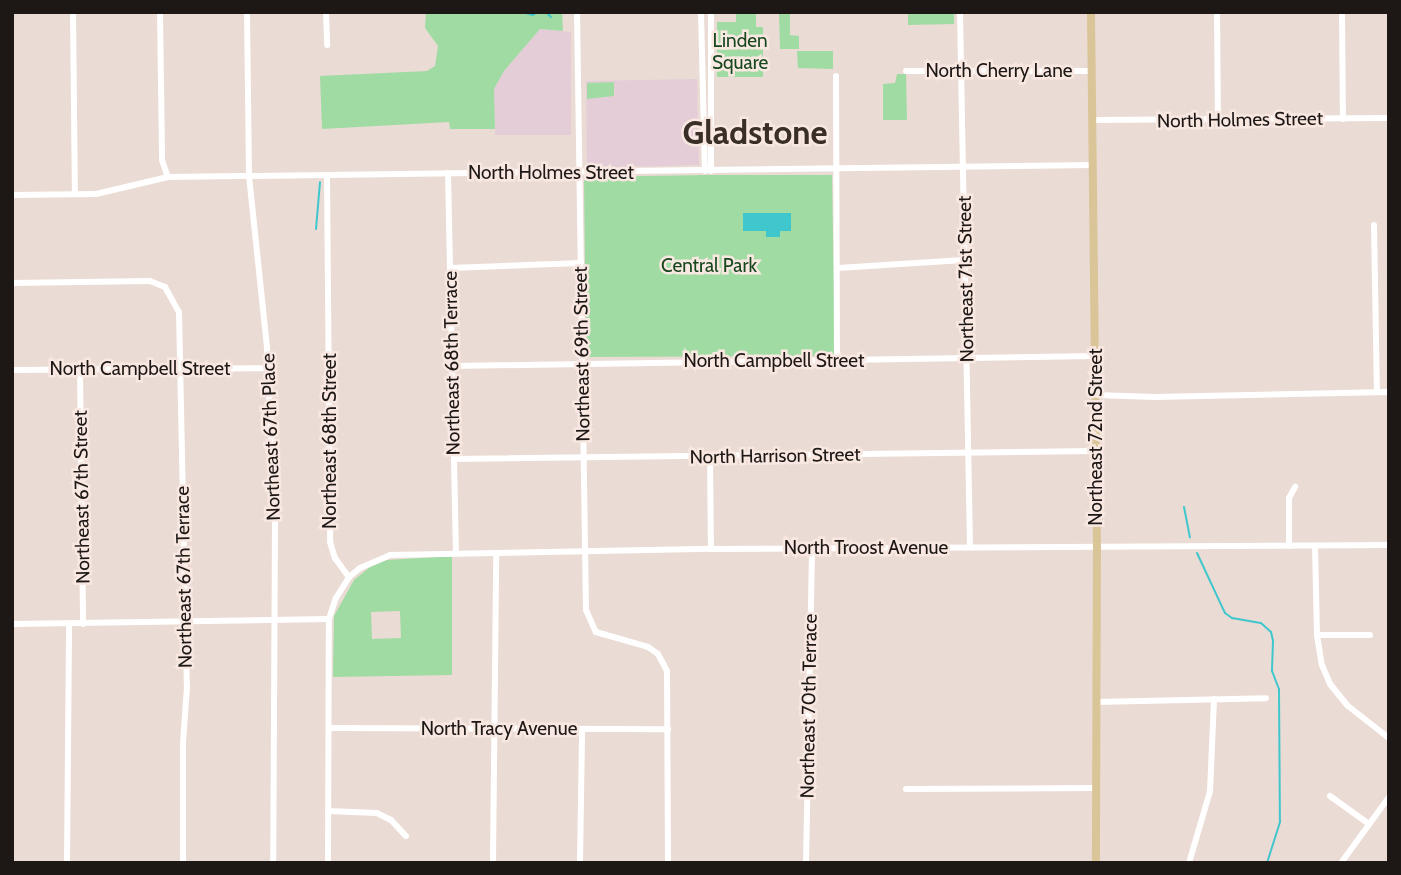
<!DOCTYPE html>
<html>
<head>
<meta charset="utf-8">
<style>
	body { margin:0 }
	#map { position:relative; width:1401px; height:875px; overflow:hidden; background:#eadbd4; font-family:Cabin,sans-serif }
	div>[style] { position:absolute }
	.commercial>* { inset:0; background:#e5cdd8 }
	.green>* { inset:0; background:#a0dba3 }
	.water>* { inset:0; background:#40c7cd }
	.stream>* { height:2px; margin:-1px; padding:0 1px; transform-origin:1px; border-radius:1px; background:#40c7cd }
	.minor>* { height:6px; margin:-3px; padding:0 3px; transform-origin:3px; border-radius:3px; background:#fff }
	.major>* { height:8px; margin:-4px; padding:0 4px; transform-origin:4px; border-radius:4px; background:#d9c598 }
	span { translate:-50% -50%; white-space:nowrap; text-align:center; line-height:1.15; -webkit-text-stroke:5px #f8e8e1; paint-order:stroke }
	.park-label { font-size:19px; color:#17471e }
	.street-label { font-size:19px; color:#1d1715 }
	.town-label { font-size:33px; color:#3a2e29; font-weight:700 }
	.frame { position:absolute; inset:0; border:14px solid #1d1715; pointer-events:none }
</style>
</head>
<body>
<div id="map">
	<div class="commercial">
		<i style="clip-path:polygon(540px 29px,571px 32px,571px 135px,495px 135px,494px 89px,504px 71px)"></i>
		<i style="clip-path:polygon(697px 79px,699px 165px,587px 168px,586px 81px)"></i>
	</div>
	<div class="green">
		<i style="clip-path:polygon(426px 12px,562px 12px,563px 31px,540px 29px,504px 71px,494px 89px,495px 129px,450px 129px,449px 122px,322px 129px,320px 76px,427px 71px,435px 66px,438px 46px,425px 28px)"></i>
		<i style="clip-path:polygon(779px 12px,790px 12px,790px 35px,799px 36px,799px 49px,780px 49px)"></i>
		<i style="clip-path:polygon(908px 12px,954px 12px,954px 24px,908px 25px)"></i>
		<i style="clip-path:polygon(736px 13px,756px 13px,756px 27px,763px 27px,763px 77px,717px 77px,717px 22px,736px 22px)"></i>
		<i style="clip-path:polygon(797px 51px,833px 51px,833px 69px,798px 68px)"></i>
		<i style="clip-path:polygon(897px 74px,906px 74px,907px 120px,883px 120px,883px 84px,895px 83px)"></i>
		<i style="clip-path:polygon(614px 82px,614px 96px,587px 99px,587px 83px)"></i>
		<i style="clip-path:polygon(706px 175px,832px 175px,835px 356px,586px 357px,584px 177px)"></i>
		<i style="clip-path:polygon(evenodd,452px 556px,452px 675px,333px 677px,334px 616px,354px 580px,370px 567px,387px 560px,452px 556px,400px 611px,401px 638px,372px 639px,371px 612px,400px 611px)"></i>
	</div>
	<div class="water">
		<i style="clip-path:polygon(743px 213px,791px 213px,791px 231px,780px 231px,780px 237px,766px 237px,766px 231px,743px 231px)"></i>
	</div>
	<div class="stream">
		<i style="left:523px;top:12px;width:10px;rotate:17deg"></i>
		<i style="left:533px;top:15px;width:5px;rotate:-37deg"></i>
		<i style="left:546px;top:12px;width:7px;rotate:45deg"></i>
		<i style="left:316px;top:229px;width:47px;rotate:-85.1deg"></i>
		<i style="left:1184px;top:507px;width:31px;rotate:79deg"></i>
		<i style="left:1197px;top:553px;width:66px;rotate:65deg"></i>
		<i style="left:1225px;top:613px;width:9px;rotate:36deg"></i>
		<i style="left:1232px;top:618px;width:29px;rotate:10deg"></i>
		<i style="left:1261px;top:623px;width:13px;rotate:42deg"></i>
		<i style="left:1271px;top:632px;width:9px;rotate:77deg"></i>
		<i style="left:1273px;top:641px;width:30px;rotate:92deg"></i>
		<i style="left:1272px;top:671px;width:19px;rotate:69deg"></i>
		<i style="left:1279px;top:689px;width:133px;rotate:89.6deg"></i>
		<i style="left:1280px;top:822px;width:43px;rotate:107.6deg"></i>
	</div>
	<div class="minor">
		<i style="left:73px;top:12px;width:182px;rotate:89.4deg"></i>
		<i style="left:160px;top:12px;width:148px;rotate:89.2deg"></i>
		<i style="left:162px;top:160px;width:18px;rotate:71deg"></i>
		<i style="left:247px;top:12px;width:164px;rotate:89.3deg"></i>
		<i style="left:249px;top:176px;width:173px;rotate:84deg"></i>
		<i style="left:267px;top:348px;width:175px;rotate:87.4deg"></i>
		<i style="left:275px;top:523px;width:340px;rotate:90.3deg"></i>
		<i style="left:326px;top:12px;width:33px;rotate:88deg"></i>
		<i style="left:577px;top:12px;width:598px;rotate:89.14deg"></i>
		<i style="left:586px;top:610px;width:24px;rotate:66deg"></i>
		<i style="left:596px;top:632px;width:54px;rotate:16.1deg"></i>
		<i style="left:648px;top:647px;width:12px;rotate:35deg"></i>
		<i style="left:658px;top:654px;width:19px;rotate:62deg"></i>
		<i style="left:667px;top:671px;width:192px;rotate:89.7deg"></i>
		<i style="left:701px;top:12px;width:159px;rotate:88.6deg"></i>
		<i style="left:711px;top:12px;width:159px;rotate:90deg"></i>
		<i style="left:960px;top:12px;width:535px;rotate:88.93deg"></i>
		<i style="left:1217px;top:12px;width:109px;rotate:89.5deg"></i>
		<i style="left:1342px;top:12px;width:107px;rotate:89.5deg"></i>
		<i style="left:906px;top:71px;width:186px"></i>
		<i style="left:836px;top:76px;width:284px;rotate:89.8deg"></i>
		<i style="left:1092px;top:120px;width:297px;rotate:-0.4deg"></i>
		<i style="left:448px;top:173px;width:380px;rotate:88.8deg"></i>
		<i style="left:327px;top:177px;width:365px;rotate:89.5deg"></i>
		<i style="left:330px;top:542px;width:17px;rotate:73deg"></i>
		<i style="left:335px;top:558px;width:24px;rotate:54deg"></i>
		<i style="left:12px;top:195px;width:84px;rotate:-0.7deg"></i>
		<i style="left:96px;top:194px;width:74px;rotate:-13.3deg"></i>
		<i style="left:168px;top:177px;width:925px;rotate:-0.74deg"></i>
		<i style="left:1374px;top:225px;width:166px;rotate:89deg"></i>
		<i style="left:450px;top:268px;width:131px;rotate:-2.2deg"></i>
		<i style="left:838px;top:268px;width:126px;rotate:-3.6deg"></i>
		<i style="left:12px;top:283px;width:138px;rotate:-0.8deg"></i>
		<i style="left:150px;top:281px;width:16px;rotate:22deg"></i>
		<i style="left:165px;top:287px;width:29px;rotate:61deg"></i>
		<i style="left:179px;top:312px;width:375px;rotate:88.8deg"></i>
		<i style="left:187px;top:687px;width:56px;rotate:94.1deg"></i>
		<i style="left:183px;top:743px;width:120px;rotate:90deg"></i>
		<i style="left:452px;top:366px;width:644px;rotate:-0.89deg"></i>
		<i style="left:12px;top:370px;width:256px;rotate:-0.4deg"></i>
		<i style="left:80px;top:370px;width:254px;rotate:89.3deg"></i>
		<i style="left:1096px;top:395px;width:59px;rotate:1.9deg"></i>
		<i style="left:1155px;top:397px;width:234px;rotate:-1.2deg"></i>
		<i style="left:710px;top:457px;width:92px;rotate:89.4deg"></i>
		<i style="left:454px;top:459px;width:641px;rotate:-0.72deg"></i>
		<i style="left:1289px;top:546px;width:48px;rotate:-90deg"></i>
		<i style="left:1289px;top:498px;width:13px;rotate:-61deg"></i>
		<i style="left:1315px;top:546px;width:89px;rotate:88.7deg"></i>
		<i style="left:1317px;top:635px;width:30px;rotate:81deg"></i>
		<i style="left:1322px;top:665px;width:21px;rotate:67deg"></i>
		<i style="left:1330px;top:684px;width:28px;rotate:51deg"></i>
		<i style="left:1348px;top:706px;width:52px;rotate:38deg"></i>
		<i style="left:12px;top:624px;width:317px;rotate:-0.9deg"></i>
		<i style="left:1317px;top:635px;width:53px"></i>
		<i style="left:1096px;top:702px;width:170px;rotate:-1.3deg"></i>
		<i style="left:329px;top:728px;width:339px;rotate:0.2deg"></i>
		<i style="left:906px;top:789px;width:191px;rotate:-0.3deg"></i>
		<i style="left:1330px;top:796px;width:48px;rotate:35.7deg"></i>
		<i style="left:328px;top:811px;width:49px;rotate:2.3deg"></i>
		<i style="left:377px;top:813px;width:16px;rotate:27deg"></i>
		<i style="left:391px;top:820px;width:22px;rotate:47deg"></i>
		<i style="left:67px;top:863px;width:239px;rotate:-89.5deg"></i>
		<i style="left:328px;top:863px;width:244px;rotate:-89.8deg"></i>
		<i style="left:329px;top:619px;width:22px;rotate:-72deg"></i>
		<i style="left:336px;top:598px;width:25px;rotate:-58deg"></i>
		<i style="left:349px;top:577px;width:14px;rotate:-39deg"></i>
		<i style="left:360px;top:568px;width:33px;rotate:-23deg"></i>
		<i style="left:390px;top:555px;width:321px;rotate:-1.1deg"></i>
		<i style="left:711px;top:549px;width:678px;rotate:-0.34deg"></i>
		<i style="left:493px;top:863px;width:310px;rotate:-89.4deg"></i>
		<i style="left:580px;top:863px;width:134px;rotate:-89.1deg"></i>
		<i style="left:806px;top:863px;width:315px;rotate:-88.9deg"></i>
		<i style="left:1189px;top:863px;width:75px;rotate:-73.7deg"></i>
		<i style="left:1210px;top:791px;width:92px;rotate:-87.5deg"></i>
		<i style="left:1341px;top:863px;width:82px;rotate:-54deg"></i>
	</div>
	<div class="major">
		<i style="left:1091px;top:12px;width:535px;rotate:89.36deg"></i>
		<i style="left:1097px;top:547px;width:316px;rotate:90.2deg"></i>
	</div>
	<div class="park-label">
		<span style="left:740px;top:52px">Linden<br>Square</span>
		<span style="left:709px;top:266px">Central Park</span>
	</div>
	<div class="street-label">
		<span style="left:999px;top:71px">North Cherry Lane</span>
		<span style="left:1240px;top:120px;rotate:-1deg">North Holmes Street</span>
		<span style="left:551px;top:173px">North Holmes Street</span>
		<span style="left:966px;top:279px;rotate:-91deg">Northeast 71st Street</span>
		<span style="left:582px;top:354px;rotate:-91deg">Northeast 69th Street</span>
		<span style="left:774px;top:361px">North Campbell Street</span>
		<span style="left:452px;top:363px;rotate:-91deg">Northeast 68th Terrace</span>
		<span style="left:140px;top:369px">North Campbell Street</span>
		<span style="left:271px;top:437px;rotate:-92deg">Northeast 67th Place</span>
		<span style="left:1096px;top:437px;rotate:-90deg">Northeast 72nd Street</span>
		<span style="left:330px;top:441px;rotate:-90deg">Northeast 68th Street</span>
		<span style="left:775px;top:456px;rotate:-1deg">North Harrison Street</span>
		<span style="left:82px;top:497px;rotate:-91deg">Northeast 67th Street</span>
		<span style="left:866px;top:548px">North Troost Avenue</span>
		<span style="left:184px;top:577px;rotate:-91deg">Northeast 67th Terrace</span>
		<span style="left:809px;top:706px;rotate:-89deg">Northeast 70th Terrace</span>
		<span style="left:499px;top:729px">North Tracy Avenue</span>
	</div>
	<div class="town-label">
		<span style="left:755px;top:133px">Gladstone</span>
	</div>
	<div class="frame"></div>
</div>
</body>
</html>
